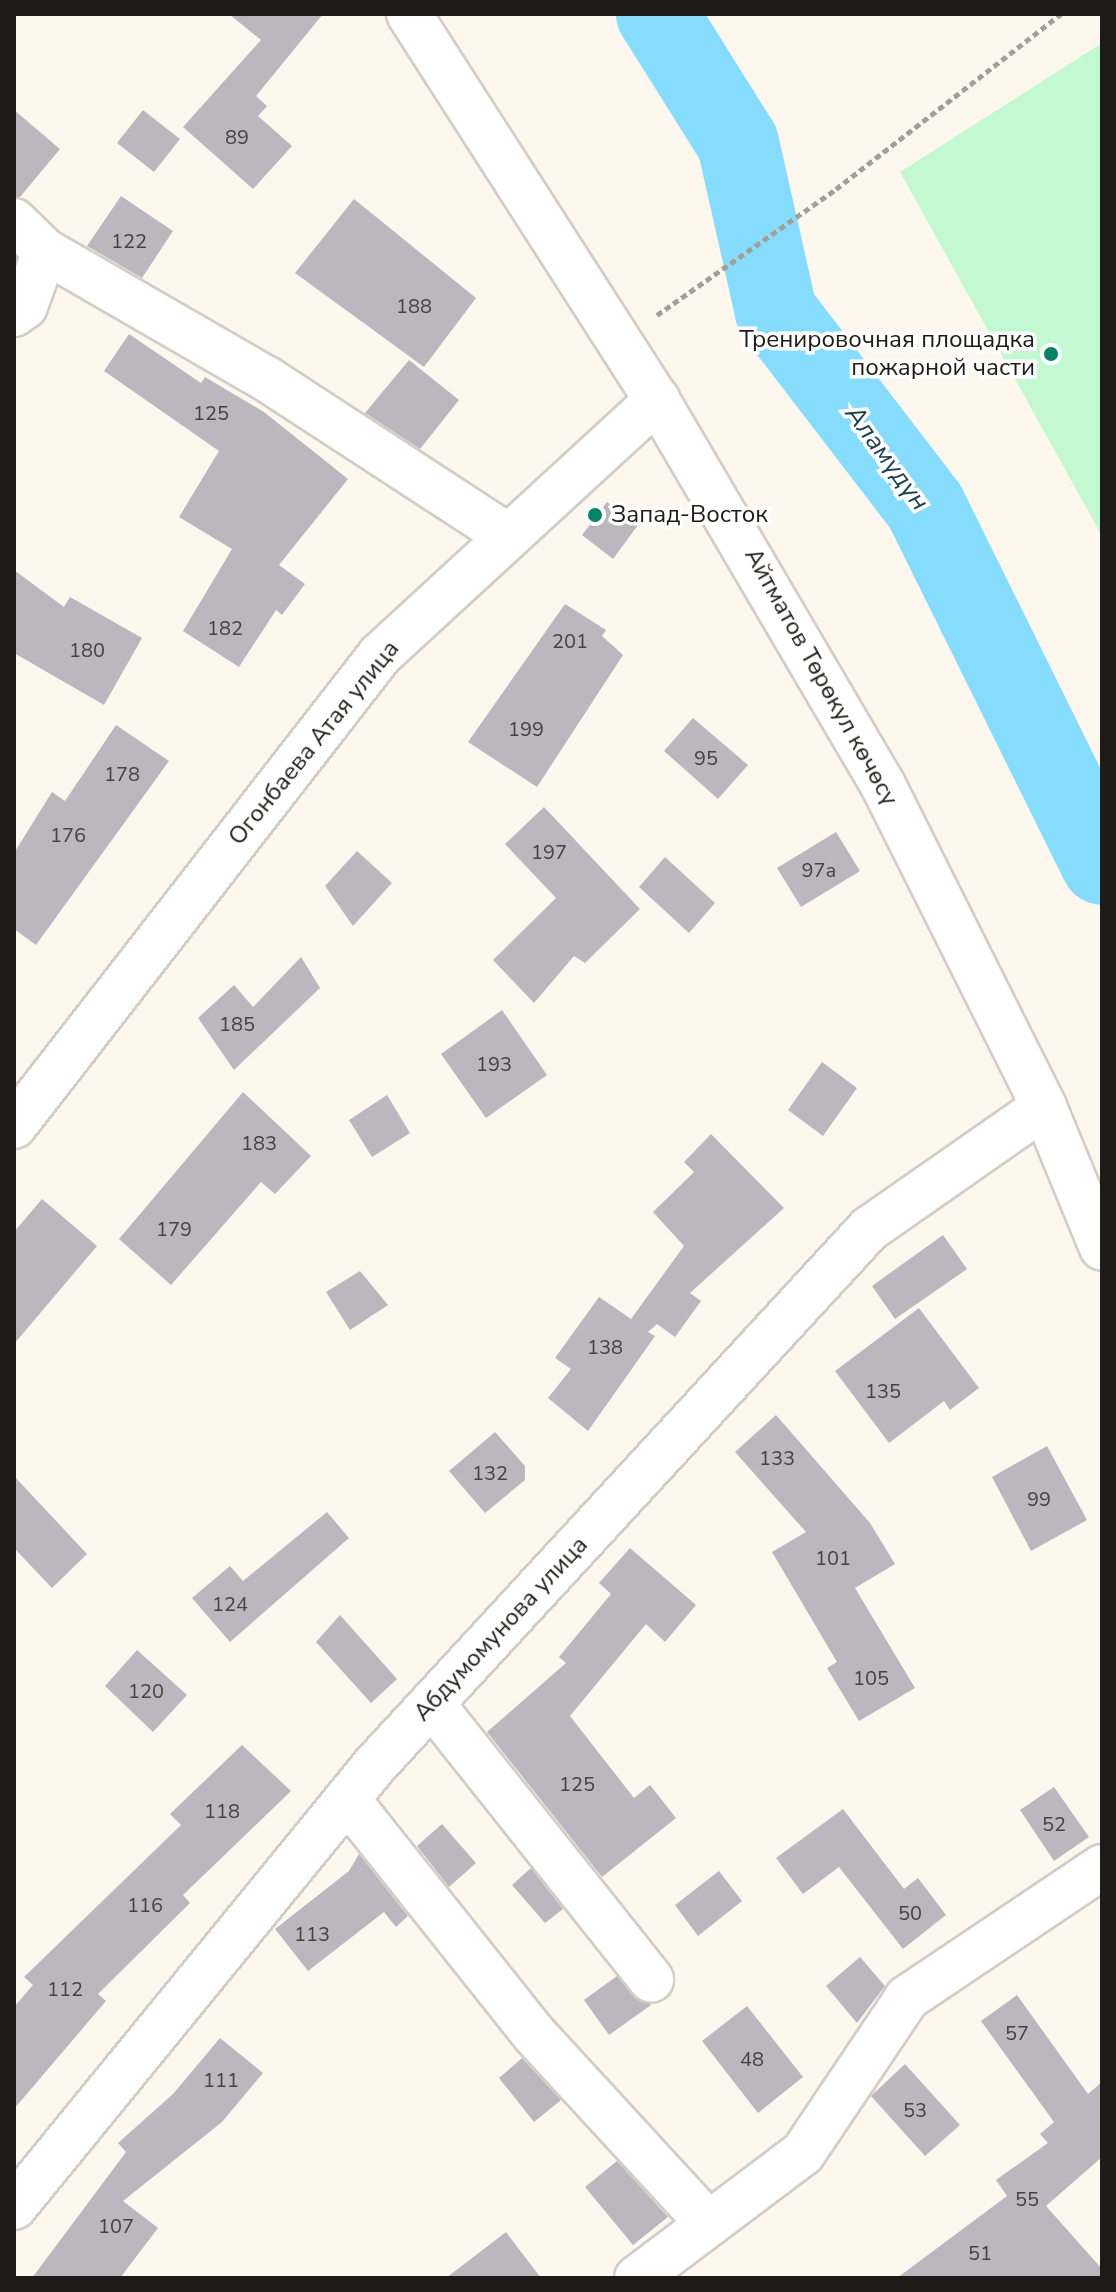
<!DOCTYPE html>
<html>
<head>
<meta charset="utf-8">
<style>
	body { margin:0 }
	#map { position:relative; width:1116px; height:2292px; overflow:hidden; background:#fdf7ee; font-family:"Nunito Sans",sans-serif }
	div>[style] { position:absolute }
	.green>* { inset:0; background:#c2f9d3 }
	.river>* { height:82px; margin:-41px; padding:0 41px; transform-origin:41px; border-radius:41px; background:#86dcfd }
	.building>* { inset:0; background:#bcb7bf }
	.path>* { height:5px; margin-top:-2.5px; transform-origin:0; background:repeating-linear-gradient(90deg,#a39f98 0 6px,transparent 0 10px) }
	.roads { filter:drop-shadow(2px 0 #d2cdc5) drop-shadow(-2px 0 #d2cdc5) drop-shadow(0 2px #d2cdc5) drop-shadow(0 -2px #d2cdc5) }
	.minor>* { height:44px; margin:-22px; padding:0 22px; transform-origin:22px; border-radius:22px; background:#fff }
	.dots>* { width:22px; height:22px; translate:-50% -50%; box-sizing:border-box; border:4px solid #fff; border-radius:50% }
	span { translate:-50% -50%; white-space:nowrap; text-align:center; line-height:1.15; -webkit-text-stroke:7px #fff; paint-order:stroke }
	.number-label { font-size:20px; color:#454242 }
	.number-label span { -webkit-text-stroke-width:0 }
	.poi-label { font-size:24px; color:#1d1b18 }
	.right { translate:-100% -50%; text-align:right }
	.left { translate:0 -50%; text-align:left }
	.street-label { font-size:24px; color:#1d1b18 }
	.water-label { font-size:26px; color:#183f4d; font-style:italic }
	.frame { position:absolute; inset:0; border:16px solid #1d1b18; pointer-events:none }
</style>
</head>
<body>
<div id="map">
	<div class="green">
		<i style="clip-path:polygon(1102px 43px,1102px 536px,900px 172px)"></i>
	</div>
	<div class="river">
		<i style="left:657px;top:14px;width:152px;rotate:57.9deg"></i>
		<i style="left:738px;top:143px;width:173px;rotate:77.3deg"></i>
		<i style="left:776px;top:312px;width:245px;rotate:52.5deg"></i>
		<i style="left:925px;top:506px;width:399px;rotate:63.7deg"></i>
	</div>
	<div class="building">
		<i style="clip-path:polygon(229px 14px,323px 14px,256px 96px,267px 106px,258px 116px,292px 146px,253px 189px,183px 127px,261px 40px)"></i>
		<i style="clip-path:polygon(14px 110px,60px 149px,20px 197px,14px 197px)"></i>
		<i style="clip-path:polygon(143px 110px,180px 139px,154px 172px,117px 143px)"></i>
		<i style="clip-path:polygon(121px 196px,173px 231px,142px 278px,87px 246px)"></i>
		<i style="clip-path:polygon(354px 199px,476px 298px,424px 367px,295px 273px)"></i>
		<i style="clip-path:polygon(129px 334px,201px 383px,205px 377px,264px 412px,348px 479px,279px 565px,305px 584px,282px 615px,276px 610px,239px 667px,183px 631px,232px 549px,179px 517px,219px 451px,104px 371px)"></i>
		<i style="clip-path:polygon(409px 360px,459px 400px,420px 449px,365px 413px)"></i>
		<i style="clip-path:polygon(607px 502px,638px 525px,613px 559px,582px 535px)"></i>
		<i style="clip-path:polygon(14px 570px,64px 607px,70px 597px,142px 638px,104px 705px,14px 653px)"></i>
		<i style="clip-path:polygon(565px 604px,606px 630px,602px 636px,623px 655px,537px 787px,468px 742px)"></i>
		<i style="clip-path:polygon(693px 718px,748px 765px,718px 799px,664px 751px)"></i>
		<i style="clip-path:polygon(116px 725px,169px 761px,36px 945px,14px 929px,14px 853px,52px 792px,65px 801px)"></i>
		<i style="clip-path:polygon(544px 807px,640px 909px,585px 963px,574px 956px,534px 1003px,493px 960px,556px 898px,505px 844px)"></i>
		<i style="clip-path:polygon(836px 832px,860px 871px,801px 907px,777px 868px)"></i>
		<i style="clip-path:polygon(357px 851px,392px 883px,353px 926px,325px 886px)"></i>
		<i style="clip-path:polygon(665px 857px,715px 903px,689px 933px,639px 887px)"></i>
		<i style="clip-path:polygon(301px 957px,320px 988px,234px 1070px,198px 1018px,234px 985px,253px 1007px)"></i>
		<i style="clip-path:polygon(502px 1010px,547px 1075px,486px 1118px,441px 1054px)"></i>
		<i style="clip-path:polygon(822px 1062px,857px 1088px,823px 1136px,788px 1110px)"></i>
		<i style="clip-path:polygon(243px 1092px,311px 1156px,275px 1194px,261px 1182px,171px 1285px,119px 1239px)"></i>
		<i style="clip-path:polygon(387px 1095px,410px 1133px,372px 1157px,349px 1120px)"></i>
		<i style="clip-path:polygon(711px 1134px,784px 1208px,690px 1293px,701px 1301px,675px 1337px,657px 1324px,648px 1332px,655px 1336px,588px 1431px,548px 1398px,571px 1369px,555px 1358px,599px 1297px,631px 1319px,684px 1246px,653px 1212px,694px 1172px,684px 1162px)"></i>
		<i style="clip-path:polygon(42px 1199px,97px 1246px,14px 1344px,14px 1232px)"></i>
		<i style="clip-path:polygon(943px 1235px,967px 1269px,895px 1319px,872px 1286px)"></i>
		<i style="clip-path:polygon(360px 1271px,388px 1305px,350px 1330px,326px 1292px)"></i>
		<i style="clip-path:polygon(919px 1308px,979px 1388px,950px 1410px,944px 1401px,889px 1443px,835px 1371px)"></i>
		<i style="clip-path:polygon(776px 1415px,870px 1523px,895px 1564px,855px 1588px,915px 1688px,859px 1721px,827px 1668px,837px 1662px,772px 1552px,806px 1532px,735px 1452px)"></i>
		<i style="clip-path:polygon(495px 1432px,525px 1466px,525px 1480px,485px 1513px,449px 1471px)"></i>
		<i style="clip-path:polygon(1047px 1446px,1087px 1520px,1031px 1551px,992px 1477px)"></i>
		<i style="clip-path:polygon(14px 1476px,87px 1554px,52px 1588px,14px 1548px)"></i>
		<i style="clip-path:polygon(327px 1512px,349px 1538px,230px 1642px,192px 1598px,230px 1566px,243px 1581px)"></i>
		<i style="clip-path:polygon(630px 1548px,696px 1605px,665px 1642px,646px 1624px,570px 1716px,634px 1798px,650px 1785px,676px 1818px,602px 1877px,487px 1732px,566px 1663px,559px 1657px,611px 1594px,599px 1583px)"></i>
		<i style="clip-path:polygon(340px 1615px,397px 1679px,371px 1703px,316px 1642px)"></i>
		<i style="clip-path:polygon(137px 1650px,187px 1695px,153px 1732px,105px 1686px)"></i>
		<i style="clip-path:polygon(242px 1745px,291px 1791px,183px 1895px,190px 1903px,98px 1994px,106px 2001px,14px 2109px,14px 2007px,33px 1985px,24px 1977px,181px 1825px,170px 1814px)"></i>
		<i style="clip-path:polygon(1054px 1787px,1089px 1837px,1054px 1861px,1020px 1810px)"></i>
		<i style="clip-path:polygon(843px 1809px,904px 1889px,918px 1878px,946px 1915px,903px 1949px,839px 1867px,803px 1894px,776px 1858px)"></i>
		<i style="clip-path:polygon(442px 1824px,476px 1863px,449px 1887px,417px 1846px)"></i>
		<i style="clip-path:polygon(359px 1854px,408px 1916px,396px 1927px,384px 1912px,308px 1971px,275px 1929px,349px 1871px)"></i>
		<i style="clip-path:polygon(531px 1868px,563px 1909px,545px 1923px,512px 1885px)"></i>
		<i style="clip-path:polygon(719px 1871px,742px 1901px,698px 1936px,675px 1905px)"></i>
		<i style="clip-path:polygon(860px 1957px,885px 1986px,857px 2023px,826px 1986px)"></i>
		<i style="clip-path:polygon(617px 1976px,651px 2005px,609px 2035px,584px 2000px)"></i>
		<i style="clip-path:polygon(1017px 1995px,1088px 2094px,1102px 2082px,1102px 2157px,1046px 2206px,1102px 2269px,1102px 2278px,897px 2278px,1007px 2196px,996px 2180px,1048px 2143px,1040px 2134px,1054px 2122px,981px 2021px)"></i>
		<i style="clip-path:polygon(747px 2006px,803px 2077px,758px 2113px,702px 2041px)"></i>
		<i style="clip-path:polygon(220px 2038px,263px 2073px,222px 2122px,123px 2201px,158px 2228px,120px 2278px,32px 2278px,126px 2152px,118px 2143px,173px 2094px)"></i>
		<i style="clip-path:polygon(522px 2058px,561px 2100px,534px 2122px,499px 2078px)"></i>
		<i style="clip-path:polygon(905px 2064px,960px 2125px,925px 2156px,871px 2096px)"></i>
		<i style="clip-path:polygon(617px 2161px,668px 2217px,633px 2245px,585px 2187px)"></i>
		<i style="clip-path:polygon(506px 2232px,541px 2278px,446px 2278px)"></i>
	</div>
	<div class="path">
		<i style="left:657px;top:315px;width:219px;rotate:-35.1deg"></i>
		<i style="left:836px;top:189px;width:285px;rotate:-37.9deg"></i>
	</div>
	<div class="roads">
		<div class="minor">
			<i style="left:409px;top:14px;width:459px;rotate:57.3deg"></i>
			<i style="left:657px;top:400px;width:446px;rotate:59.6deg"></i>
			<i style="left:883px;top:785px;width:360px;rotate:63.4deg"></i>
			<i style="left:1044px;top:1107px;width:152px;rotate:67.6deg"></i>
			<i style="left:14px;top:221px;width:43px;rotate:44.1deg"></i>
			<i style="left:45px;top:251px;width:59px;rotate:110deg"></i>
			<i style="left:25px;top:306px;width:14px;rotate:144deg"></i>
			<i style="left:45px;top:251px;width:256px;rotate:30deg"></i>
			<i style="left:267px;top:379px;width:285px;rotate:33.1deg"></i>
			<i style="left:14px;top:1126px;width:596px;rotate:-52.15deg"></i>
			<i style="left:380px;top:655px;width:377px;rotate:-42.6deg"></i>
			<i style="left:432px;top:1704px;width:352px;rotate:51.5deg"></i>
			<i style="left:347px;top:1799px;width:300px;rotate:51.5deg"></i>
			<i style="left:534px;top:2034px;width:258px;rotate:47.4deg"></i>
			<i style="left:14px;top:2207px;width:569px;rotate:-50.77deg"></i>
			<i style="left:374px;top:1766px;width:730px;rotate:-47.33deg"></i>
			<i style="left:869px;top:1229px;width:213px;rotate:-34.9deg"></i>
			<i style="left:637px;top:2278px;width:208px;rotate:-37deg"></i>
			<i style="left:803px;top:2153px;width:187px;rotate:-56.1deg"></i>
			<i style="left:907px;top:1998px;width:235px;rotate:-33.9deg"></i>
		</div>
	</div>
	<div class="dots">
		<i style="left:1051px;top:354px;background:#038466"></i>
		<i style="left:595px;top:515px;background:#038466"></i>
	</div>
	<div class="number-label">
		<span style="left:237px;top:137px">89</span>
		<span style="left:129px;top:241px">122</span>
		<span style="left:414px;top:306px">188</span>
		<span style="left:211px;top:413px">125</span>
		<span style="left:225px;top:628px">182</span>
		<span style="left:570px;top:641px">201</span>
		<span style="left:87px;top:650px">180</span>
		<span style="left:526px;top:729px">199</span>
		<span style="left:706px;top:758px">95</span>
		<span style="left:122px;top:774px">178</span>
		<span style="left:68px;top:835px">176</span>
		<span style="left:549px;top:852px">197</span>
		<span style="left:819px;top:870px">97а</span>
		<span style="left:237px;top:1024px">185</span>
		<span style="left:494px;top:1064px">193</span>
		<span style="left:259px;top:1143px">183</span>
		<span style="left:174px;top:1229px">179</span>
		<span style="left:605px;top:1347px">138</span>
		<span style="left:883px;top:1391px">135</span>
		<span style="left:777px;top:1458px">133</span>
		<span style="left:490px;top:1473px">132</span>
		<span style="left:1039px;top:1499px">99</span>
		<span style="left:833px;top:1558px">101</span>
		<span style="left:230px;top:1604px">124</span>
		<span style="left:871px;top:1678px">105</span>
		<span style="left:146px;top:1691px">120</span>
		<span style="left:577px;top:1784px">125</span>
		<span style="left:222px;top:1811px">118</span>
		<span style="left:1054px;top:1824px">52</span>
		<span style="left:145px;top:1905px">116</span>
		<span style="left:910px;top:1913px">50</span>
		<span style="left:312px;top:1934px">113</span>
		<span style="left:65px;top:1989px">112</span>
		<span style="left:1017px;top:2033px">57</span>
		<span style="left:752px;top:2059px">48</span>
		<span style="left:221px;top:2080px">111</span>
		<span style="left:915px;top:2110px">53</span>
		<span style="left:1027px;top:2199px">55</span>
		<span style="left:116px;top:2226px">107</span>
		<span style="left:980px;top:2253px">51</span>
	</div>
	<div class="poi-label">
		<span class="right" style="left:1035px;top:354px">Тренировочная площадка<br>пожарной части</span>
		<span class="left" style="left:611px;top:515px">Запад-Восток</span>
	</div>
	<div class="street-label">
		<span style="left:821px;top:677px;rotate:61deg">Айтматов Төрөкул көчөсү</span>
		<span style="left:314px;top:743px;rotate:-51deg">Огонбаева Атая улица</span>
		<span style="left:501px;top:1629px;rotate:-47deg">Абдумомунова улица</span>
	</div>
	<div class="water-label">
		<span style="left:887px;top:458px;rotate:54deg">Аламүдүн</span>
	</div>
	<div class="frame"></div>
</div>
</body>
</html>
